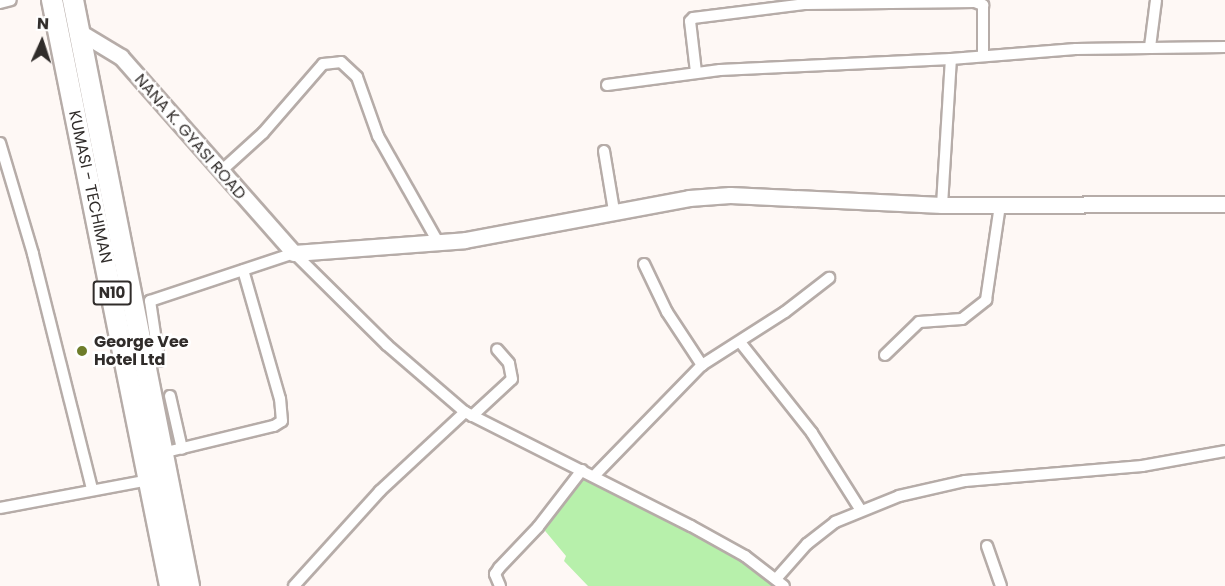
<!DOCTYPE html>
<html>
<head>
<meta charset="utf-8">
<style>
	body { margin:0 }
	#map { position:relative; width:1225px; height:586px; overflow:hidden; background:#fef8f5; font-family:Poppins,sans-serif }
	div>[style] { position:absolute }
	.green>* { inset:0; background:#b7f0ab }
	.roads { filter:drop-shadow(2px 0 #b6aca8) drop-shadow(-2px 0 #b6aca8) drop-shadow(0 2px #b6aca8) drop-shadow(0 -2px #b6aca8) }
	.street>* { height:10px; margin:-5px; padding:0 5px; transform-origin:5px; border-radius:5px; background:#fff }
	.secondary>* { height:15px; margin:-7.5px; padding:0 7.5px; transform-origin:7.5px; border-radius:7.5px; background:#fff }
	.highway>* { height:20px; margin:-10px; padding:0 10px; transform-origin:10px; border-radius:10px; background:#fff }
	.dots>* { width:16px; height:16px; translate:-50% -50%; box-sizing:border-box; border:3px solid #fff; border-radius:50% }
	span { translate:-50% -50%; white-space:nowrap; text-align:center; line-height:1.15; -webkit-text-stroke:5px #fff; paint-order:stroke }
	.shield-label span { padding:2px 4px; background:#fff; border:2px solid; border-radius:4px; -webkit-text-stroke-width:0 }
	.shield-label { font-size:15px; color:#302c2a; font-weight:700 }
	.street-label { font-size:16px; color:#302c2a }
	.poi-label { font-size:16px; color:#302c2a; font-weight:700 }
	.left { translate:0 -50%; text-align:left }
	.north { position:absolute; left:12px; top:12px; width:60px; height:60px; -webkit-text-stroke:4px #fff; paint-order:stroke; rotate:3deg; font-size:16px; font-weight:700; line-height:24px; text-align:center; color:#302c2a }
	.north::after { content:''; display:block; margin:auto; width:21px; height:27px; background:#302c2a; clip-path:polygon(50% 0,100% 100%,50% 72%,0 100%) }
</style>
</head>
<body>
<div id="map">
	<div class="green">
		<i style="clip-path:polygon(584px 476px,677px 522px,732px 555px,773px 586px,588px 586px,564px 561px,566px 556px,541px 526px)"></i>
	</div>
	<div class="roads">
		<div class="street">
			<i style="left:0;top:3px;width:11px;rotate:-15deg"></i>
			<i style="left:1150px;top:47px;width:47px;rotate:-82.7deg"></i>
			<i style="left:696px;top:72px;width:51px;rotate:-96.7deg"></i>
			<i style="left:690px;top:21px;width:4px;rotate:-45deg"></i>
			<i style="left:693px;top:18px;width:114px;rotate:-7.1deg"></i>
			<i style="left:806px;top:4px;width:169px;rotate:-0.7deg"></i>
			<i style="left:975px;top:2px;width:9px;rotate:21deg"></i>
			<i style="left:983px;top:5px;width:51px;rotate:90deg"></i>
			<i style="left:607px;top:85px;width:114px;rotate:-7.6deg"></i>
			<i style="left:720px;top:70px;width:231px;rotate:-2.7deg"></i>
			<i style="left:0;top:143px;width:116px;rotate:73.4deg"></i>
			<i style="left:33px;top:254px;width:242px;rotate:75.9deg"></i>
			<i style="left:604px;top:151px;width:61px;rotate:80.5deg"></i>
			<i style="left:220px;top:172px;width:58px;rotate:-42.2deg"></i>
			<i style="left:263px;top:133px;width:91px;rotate:-49deg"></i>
			<i style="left:323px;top:64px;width:18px;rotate:-6deg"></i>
			<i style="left:341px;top:62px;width:22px;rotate:43deg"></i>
			<i style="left:357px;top:77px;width:63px;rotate:70.4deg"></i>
			<i style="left:378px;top:136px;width:122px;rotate:60.5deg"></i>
			<i style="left:942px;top:205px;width:146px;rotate:-86.5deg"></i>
			<i style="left:951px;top:59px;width:125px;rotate:-4.6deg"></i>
			<i style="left:1076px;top:49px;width:149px;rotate:-0.8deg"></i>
			<i style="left:644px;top:264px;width:53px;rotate:64.4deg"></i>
			<i style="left:667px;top:312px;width:64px;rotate:56.6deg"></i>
			<i style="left:740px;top:342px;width:116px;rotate:51.6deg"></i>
			<i style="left:812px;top:433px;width:90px;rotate:57.7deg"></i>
			<i style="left:885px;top:355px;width:47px;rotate:-44.1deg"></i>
			<i style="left:919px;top:322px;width:43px;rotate:-4deg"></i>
			<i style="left:962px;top:319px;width:31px;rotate:-38deg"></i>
			<i style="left:986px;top:300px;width:96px;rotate:-81.6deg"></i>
			<i style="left:159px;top:361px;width:61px;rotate:-98.5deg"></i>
			<i style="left:150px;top:301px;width:152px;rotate:-18.4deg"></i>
			<i style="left:294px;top:253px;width:131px;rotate:44.7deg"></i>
			<i style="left:387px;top:345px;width:103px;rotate:40.7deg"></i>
			<i style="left:465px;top:412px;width:253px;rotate:26.8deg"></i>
			<i style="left:691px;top:526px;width:62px;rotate:29.1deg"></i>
			<i style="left:745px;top:556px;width:49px;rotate:37.6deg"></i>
			<i style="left:170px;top:396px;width:54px;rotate:77.2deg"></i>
			<i style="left:472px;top:416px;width:54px;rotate:-42.8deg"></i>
			<i style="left:512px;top:379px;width:16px;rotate:-101deg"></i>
			<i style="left:509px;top:363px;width:18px;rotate:-131deg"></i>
			<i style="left:162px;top:453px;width:115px;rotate:-13.6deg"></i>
			<i style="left:274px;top:426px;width:9px;rotate:-32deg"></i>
			<i style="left:282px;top:421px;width:22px;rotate:-95deg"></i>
			<i style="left:280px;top:399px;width:134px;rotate:-106deg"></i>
			<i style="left:594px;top:476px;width:155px;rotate:-45.8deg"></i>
			<i style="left:702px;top:365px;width:98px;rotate:-32.6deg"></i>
			<i style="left:785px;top:312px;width:56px;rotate:-37.7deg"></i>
			<i style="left:0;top:508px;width:153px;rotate:-10.6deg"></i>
			<i style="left:987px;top:546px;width:42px;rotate:70.7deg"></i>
			<i style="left:776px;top:579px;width:47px;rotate:-48.5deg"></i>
			<i style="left:807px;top:544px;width:36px;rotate:-38deg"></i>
			<i style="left:835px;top:522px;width:69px;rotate:-22.1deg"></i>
			<i style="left:899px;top:496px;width:68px;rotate:-12.8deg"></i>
			<i style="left:965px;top:481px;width:178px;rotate:-4.8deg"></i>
			<i style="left:1142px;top:466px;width:84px;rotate:-10.2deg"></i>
			<i style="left:294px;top:586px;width:128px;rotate:-47.8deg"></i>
			<i style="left:380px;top:491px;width:116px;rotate:-42.9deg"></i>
			<i style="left:500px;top:586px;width:13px;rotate:-113deg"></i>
			<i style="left:495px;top:574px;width:7px;rotate:-56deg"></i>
			<i style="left:499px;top:568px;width:57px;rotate:-46.4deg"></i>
			<i style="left:538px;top:527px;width:72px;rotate:-52.3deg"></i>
		</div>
		<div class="secondary">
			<i style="left:78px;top:31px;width:50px;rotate:31.2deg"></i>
			<i style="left:121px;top:57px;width:261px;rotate:48.6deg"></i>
			<i style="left:294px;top:253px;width:171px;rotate:-4.3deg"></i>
			<i style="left:465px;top:240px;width:228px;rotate:-10.6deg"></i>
			<i style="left:689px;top:198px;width:41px;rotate:-4.2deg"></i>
			<i style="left:730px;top:195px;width:212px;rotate:2.7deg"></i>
			<i style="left:942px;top:205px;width:283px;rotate:-0.2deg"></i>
		</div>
		<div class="highway">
			<i style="left:52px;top:0;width:598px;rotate:78.61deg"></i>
			<i style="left:73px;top:0;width:597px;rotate:78.8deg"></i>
		</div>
	</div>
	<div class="dots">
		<i style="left:82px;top:351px;background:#6e7d2b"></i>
	</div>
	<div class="shield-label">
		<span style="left:112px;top:293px">N10</span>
	</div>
	<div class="street-label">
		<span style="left:190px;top:137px;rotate:49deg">NANA K. GYASI ROAD</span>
		<span style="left:90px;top:187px;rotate:78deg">KUMASI - TECHIMAN</span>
	</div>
	<div class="poi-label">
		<span class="left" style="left:94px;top:351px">George Vee<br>Hotel Ltd</span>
	</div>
	<div class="north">N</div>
</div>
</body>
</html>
